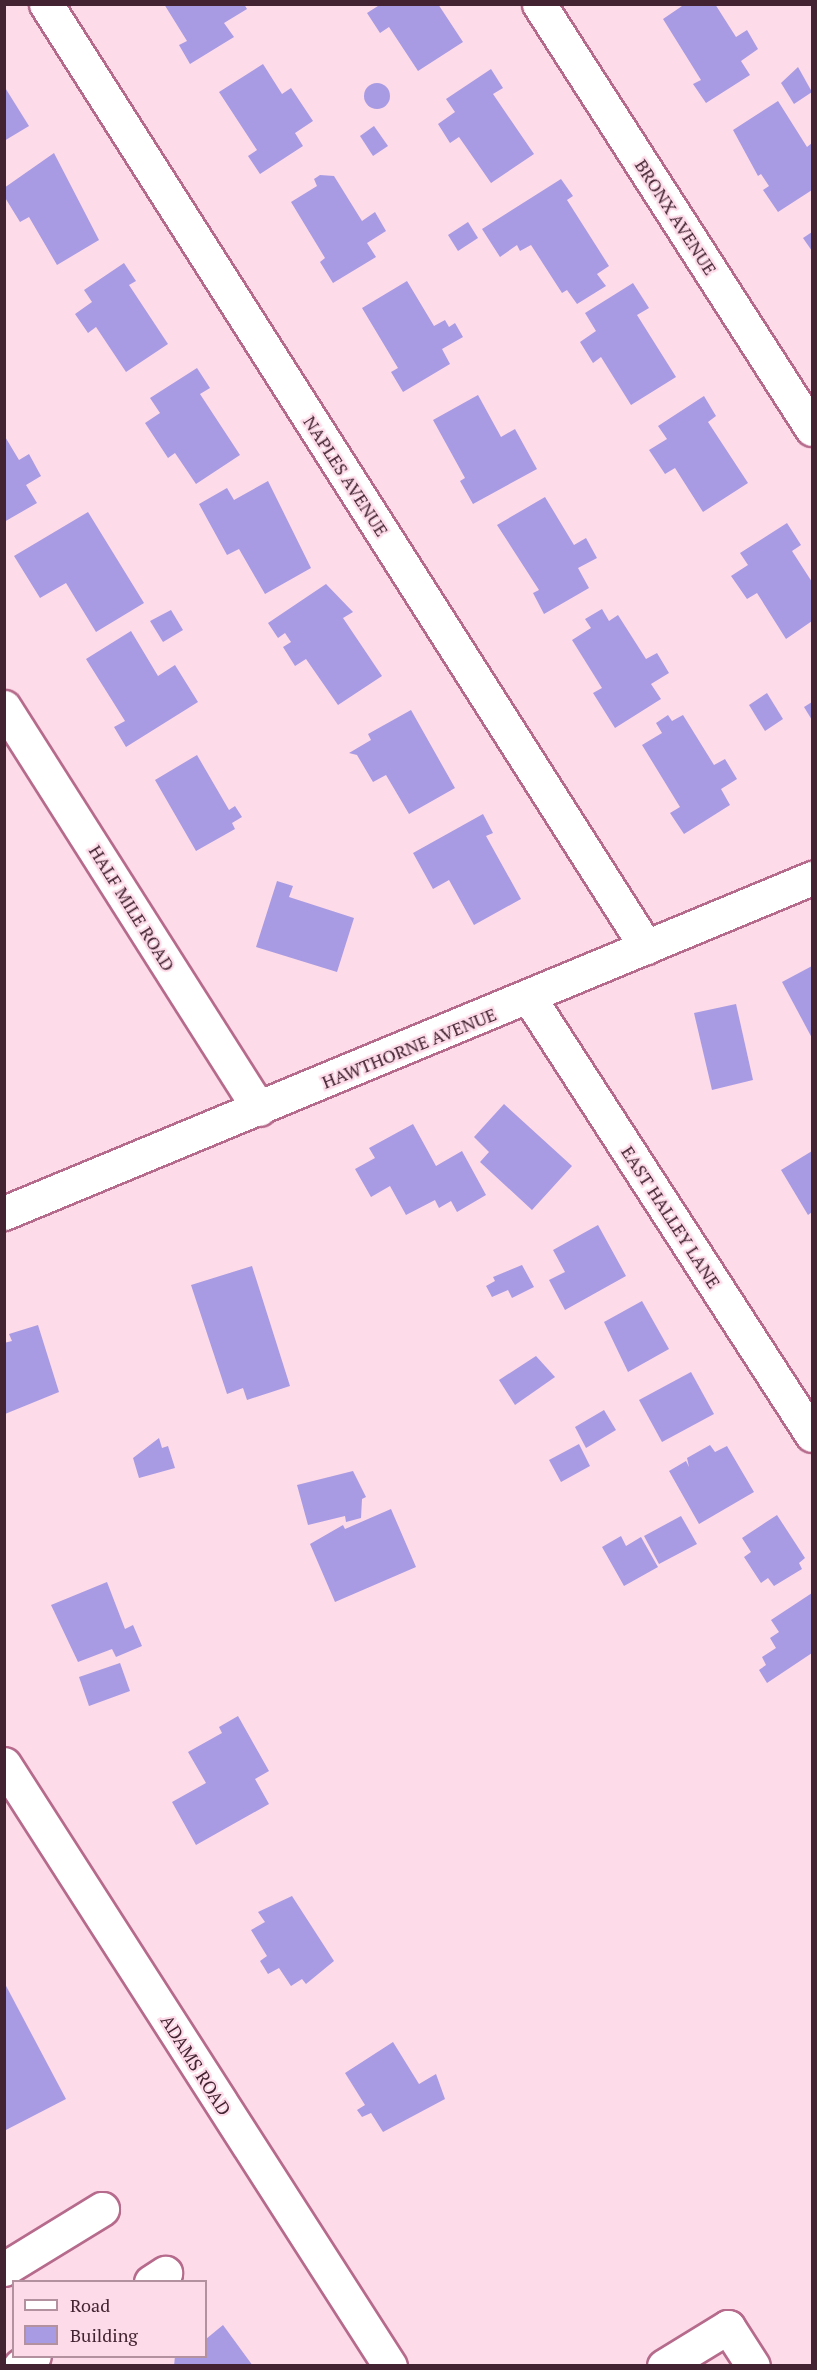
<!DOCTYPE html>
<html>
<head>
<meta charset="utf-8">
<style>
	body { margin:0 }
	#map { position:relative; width:817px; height:2370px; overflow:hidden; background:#fddbe8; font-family:"PT Serif",serif }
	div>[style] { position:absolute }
	.building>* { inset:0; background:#a99be3 }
	.round { border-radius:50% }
	.roads { filter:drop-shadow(2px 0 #b66b8c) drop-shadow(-2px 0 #b66b8c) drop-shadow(0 2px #b66b8c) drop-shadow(0 -2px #b66b8c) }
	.minor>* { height:33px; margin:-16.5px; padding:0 16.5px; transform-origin:16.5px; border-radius:16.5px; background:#fff }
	span { translate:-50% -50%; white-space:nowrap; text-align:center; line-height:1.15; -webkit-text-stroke:4.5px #fddbe8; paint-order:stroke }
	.street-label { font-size:18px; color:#432331 }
	.frame { position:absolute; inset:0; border:6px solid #432331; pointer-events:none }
	.legend { position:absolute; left:12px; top:2280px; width:195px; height:78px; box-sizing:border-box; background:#fddbe8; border:2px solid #b3919f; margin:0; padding:8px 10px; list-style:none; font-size:18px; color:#432331 }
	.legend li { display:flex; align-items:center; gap:12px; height:30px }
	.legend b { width:30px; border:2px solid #b3919f }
</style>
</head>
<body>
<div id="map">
	<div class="building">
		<i style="clip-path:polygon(164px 4px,244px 4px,247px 9px,224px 23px,234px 37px,190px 64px,179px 45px,187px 41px)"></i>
		<i style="clip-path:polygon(381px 4px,438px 4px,463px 42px,418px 71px,389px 27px,380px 33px,367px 13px)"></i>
		<i style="clip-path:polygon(685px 4px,715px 4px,736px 37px,747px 30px,758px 49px,741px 61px,750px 75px,706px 103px,693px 84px,701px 80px,663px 19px)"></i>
		<i style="clip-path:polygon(263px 64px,282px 94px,291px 88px,313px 121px,295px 133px,303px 146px,260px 174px,248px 156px,257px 150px,219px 92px)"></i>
		<i style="clip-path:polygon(798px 67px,812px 92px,794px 104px,781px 83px)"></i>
		<i style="clip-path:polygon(491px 69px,503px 88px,493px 94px,534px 154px,491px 183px,459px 137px,450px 143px,438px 124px,455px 112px,446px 99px)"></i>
		<i class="round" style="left:364px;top:83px;width:26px;height:26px"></i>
		<i style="clip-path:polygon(4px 86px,29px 126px,4px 141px)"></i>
		<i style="clip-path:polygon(778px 101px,807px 147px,812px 143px,812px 190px,778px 212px,763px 190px,769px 186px,761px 174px,758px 176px,733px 130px)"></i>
		<i style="clip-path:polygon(374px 126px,388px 146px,373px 156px,360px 136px)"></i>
		<i style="clip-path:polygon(54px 153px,99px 240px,57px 265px,29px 217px,20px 222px,4px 196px,4px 188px)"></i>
		<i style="clip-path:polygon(320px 175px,334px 176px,362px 221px,375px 212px,386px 231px,367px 243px,376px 257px,333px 283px,320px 262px,325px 258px,291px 202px,317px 186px,314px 179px)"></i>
		<i style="clip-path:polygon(561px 179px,573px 196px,567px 200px,609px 266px,597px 274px,606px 286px,577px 304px,567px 290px,562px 293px,531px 245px,520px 251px,517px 245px,500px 257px,482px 229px)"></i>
		<i style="clip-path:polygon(468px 222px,478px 238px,458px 251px,448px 235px)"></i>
		<i style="clip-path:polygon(812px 232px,812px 251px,803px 238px)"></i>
		<i style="clip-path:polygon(124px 263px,136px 281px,129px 285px,168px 344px,126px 372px,96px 327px,88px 333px,75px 314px,92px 302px,84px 290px)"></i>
		<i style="clip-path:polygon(407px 281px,434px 326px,445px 320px,449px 327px,455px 323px,463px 337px,442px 349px,450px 364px,403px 392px,391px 372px,398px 368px,362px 308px)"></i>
		<i style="clip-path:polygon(633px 283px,649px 308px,637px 315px,676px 377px,631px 405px,601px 357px,593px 363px,580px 342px,596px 331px,585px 313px)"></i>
		<i style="clip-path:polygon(197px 368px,210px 388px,200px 394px,240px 455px,196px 484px,175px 453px,168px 458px,145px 423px,160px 413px,150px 398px)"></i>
		<i style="clip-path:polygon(478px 395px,501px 437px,515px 429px,537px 469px,473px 504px,460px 481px,465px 478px,433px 420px)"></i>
		<i style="clip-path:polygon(704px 396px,716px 416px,708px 422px,748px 483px,703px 512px,675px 468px,665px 474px,649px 450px,667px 439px,658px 426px)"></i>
		<i style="clip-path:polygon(4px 435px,19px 460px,29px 454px,41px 476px,26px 485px,37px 503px,4px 522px)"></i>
		<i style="clip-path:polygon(268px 481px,311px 568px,265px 594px,239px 549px,227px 555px,199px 504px,227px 488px,234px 500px)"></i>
		<i style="clip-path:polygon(545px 497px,574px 545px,586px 538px,597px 558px,578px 568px,589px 588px,544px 614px,533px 593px,539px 590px,497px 525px)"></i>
		<i style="clip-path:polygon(88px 512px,144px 603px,96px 632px,66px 583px,40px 598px,14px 556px)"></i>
		<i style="clip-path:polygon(787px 523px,801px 545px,792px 551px,812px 582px,812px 621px,786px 639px,757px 593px,747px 599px,731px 576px,748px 565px,740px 553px)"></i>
		<i style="clip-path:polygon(326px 584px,353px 612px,343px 618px,382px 676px,338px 705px,306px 659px,295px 666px,283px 647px,291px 642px,285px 633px,278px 638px,268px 623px)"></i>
		<i style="clip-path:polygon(602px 609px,609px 621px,618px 615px,646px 659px,657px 653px,669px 673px,651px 684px,661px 699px,615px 728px,593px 693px,602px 688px,572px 640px,591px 628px,585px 619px)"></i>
		<i style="clip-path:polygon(171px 610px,183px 630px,163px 642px,150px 621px)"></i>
		<i style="clip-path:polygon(131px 631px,158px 676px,175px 665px,198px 702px,126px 747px,114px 727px,125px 721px,86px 659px)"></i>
		<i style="clip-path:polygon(767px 693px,783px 719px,765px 731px,749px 705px)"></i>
		<i style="clip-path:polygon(812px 702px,812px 720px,804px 707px)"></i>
		<i style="clip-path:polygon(411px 710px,455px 788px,409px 814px,386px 775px,373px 782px,357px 755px,349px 753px,371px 740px,368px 734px)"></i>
		<i style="clip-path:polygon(668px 715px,672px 721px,683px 715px,714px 765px,725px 759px,737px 779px,721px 789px,730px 805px,684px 834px,670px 813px,680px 807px,642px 745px,662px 733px,656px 723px)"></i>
		<i style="clip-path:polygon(197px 755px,229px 810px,235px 806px,242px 817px,232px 823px,235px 829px,196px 851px,155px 780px)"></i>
		<i style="clip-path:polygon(483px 814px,493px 833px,486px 836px,521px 899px,474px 925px,449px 880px,433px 889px,413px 853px)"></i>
		<i style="clip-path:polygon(277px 881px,293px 886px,289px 897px,354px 918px,337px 972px,256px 947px)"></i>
		<i style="clip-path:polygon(812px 966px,812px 1038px,782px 982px)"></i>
		<i style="clip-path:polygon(736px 1004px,753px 1080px,712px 1090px,694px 1013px)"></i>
		<i style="clip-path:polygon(504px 1104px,572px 1166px,532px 1210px,480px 1162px,489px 1152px,474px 1137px)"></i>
		<i style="clip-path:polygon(413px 1124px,436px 1166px,462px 1151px,486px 1195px,457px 1212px,451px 1201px,439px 1208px,435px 1200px,406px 1215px,390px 1186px,371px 1197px,355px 1169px,375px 1158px,369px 1148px)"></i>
		<i style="clip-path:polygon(812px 1151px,812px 1212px,808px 1215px,781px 1170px)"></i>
		<i style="clip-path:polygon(598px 1225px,626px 1276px,565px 1310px,549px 1280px,565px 1272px,553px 1250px)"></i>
		<i style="clip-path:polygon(522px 1265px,534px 1287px,512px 1298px,508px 1290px,492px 1297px,486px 1286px,495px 1281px,493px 1277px)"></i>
		<i style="clip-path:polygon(252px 1266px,290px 1386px,247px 1400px,243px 1388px,227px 1394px,191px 1285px)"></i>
		<i style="clip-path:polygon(642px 1301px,669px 1349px,628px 1372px,604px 1322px)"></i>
		<i style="clip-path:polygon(38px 1325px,59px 1392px,5px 1414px,4px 1343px,12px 1341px,9px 1334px)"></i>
		<i style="clip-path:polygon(536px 1356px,555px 1377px,515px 1405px,499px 1380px)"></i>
		<i style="clip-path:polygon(691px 1372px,714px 1414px,662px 1442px,639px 1400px)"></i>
		<i style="clip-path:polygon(604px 1410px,616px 1430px,586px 1448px,575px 1427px)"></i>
		<i style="clip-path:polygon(159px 1438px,162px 1448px,168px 1446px,175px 1468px,139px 1478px,133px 1458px)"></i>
		<i style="clip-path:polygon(579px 1444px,590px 1466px,561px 1482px,549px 1460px)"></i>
		<i style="clip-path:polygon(710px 1445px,715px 1452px,727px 1446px,754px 1492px,699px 1524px,669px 1471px,686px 1461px,689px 1467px,687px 1458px)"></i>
		<i style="clip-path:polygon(353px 1471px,366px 1497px,362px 1499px,361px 1518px,346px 1522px,345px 1516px,308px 1525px,297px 1485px)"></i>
		<i style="clip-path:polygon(391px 1509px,416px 1567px,335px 1602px,310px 1544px,343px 1525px,345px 1529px)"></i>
		<i style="clip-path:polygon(777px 1515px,805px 1558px,799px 1563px,802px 1569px,774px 1586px,768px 1578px,761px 1583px,744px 1557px,751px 1552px,742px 1538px)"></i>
		<i style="clip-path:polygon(681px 1516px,697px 1544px,659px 1564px,644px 1536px)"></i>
		<i style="clip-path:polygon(621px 1536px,626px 1546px,641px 1537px,658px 1567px,624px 1586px,602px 1547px)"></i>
		<i style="clip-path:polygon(107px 1582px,125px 1629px,133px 1625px,142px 1646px,116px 1657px,112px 1649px,78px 1662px,51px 1605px)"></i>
		<i style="clip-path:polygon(812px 1593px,812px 1653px,767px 1683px,759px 1670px,766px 1665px,762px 1657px,776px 1648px,770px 1638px,779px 1632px,771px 1620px)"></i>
		<i style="clip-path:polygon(120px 1663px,130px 1691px,89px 1706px,79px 1677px)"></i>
		<i style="clip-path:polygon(238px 1716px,269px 1771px,255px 1779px,269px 1804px,196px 1845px,172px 1802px,206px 1783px,188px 1752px,222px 1733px,219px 1727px)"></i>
		<i style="clip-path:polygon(292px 1896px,334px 1961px,306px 1984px,302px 1979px,291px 1986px,279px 1968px,268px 1974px,260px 1961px,267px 1956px,251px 1930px,265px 1922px,258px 1912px)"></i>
		<i style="clip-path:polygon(4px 1982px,66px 2099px,4px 2131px)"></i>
		<i style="clip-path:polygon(393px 2042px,419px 2084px,436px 2074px,445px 2099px,383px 2132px,371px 2113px,362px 2117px,357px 2110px,365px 2105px,345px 2073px)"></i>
		<i style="clip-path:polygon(223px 2325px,253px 2366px,174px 2366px,175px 2356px,206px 2356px,206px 2339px)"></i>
	</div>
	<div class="roads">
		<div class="minor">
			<i style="left:46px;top:4px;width:1118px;rotate:57.53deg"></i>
			<i style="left:539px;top:4px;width:505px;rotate:57.29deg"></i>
			<i style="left:4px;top:707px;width:476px;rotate:57.6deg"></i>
			<i style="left:530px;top:999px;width:519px;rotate:57.11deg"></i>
			<i style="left:4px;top:1213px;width:875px;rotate:-22.52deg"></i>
			<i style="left:4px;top:1764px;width:715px;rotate:57.33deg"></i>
			<i style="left:4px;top:2269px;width:115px;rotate:-31.5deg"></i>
			<i style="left:151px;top:2282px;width:17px;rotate:-33deg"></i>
			<i style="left:20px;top:2366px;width:17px;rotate:-36deg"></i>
			<i style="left:664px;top:2366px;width:75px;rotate:-31.4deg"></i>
			<i style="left:728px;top:2327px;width:46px;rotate:57.3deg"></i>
		</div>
	</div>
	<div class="street-label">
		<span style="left:676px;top:217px;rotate:57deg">BRONX AVENUE</span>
		<span style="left:346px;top:476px;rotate:57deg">NAPLES AVENUE</span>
		<span style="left:132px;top:908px;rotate:58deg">HALF MILE ROAD</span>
		<span style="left:409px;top:1048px;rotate:-22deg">HAWTHORNE AVENUE</span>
		<span style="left:671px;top:1217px;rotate:57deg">EAST HALLEY LANE</span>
		<span style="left:196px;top:2065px;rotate:58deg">ADAMS ROAD</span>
	</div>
	<div class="frame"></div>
	<ul class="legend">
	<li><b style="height:8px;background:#fff"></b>Road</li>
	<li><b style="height:16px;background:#a99be3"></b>Building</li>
	</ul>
</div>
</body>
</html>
